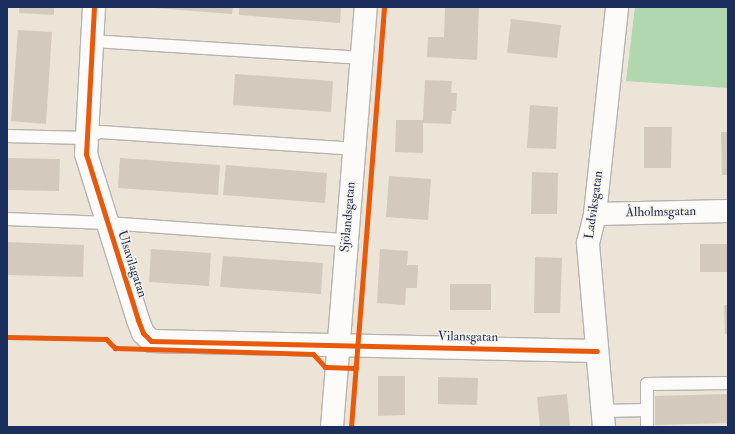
<!DOCTYPE html>
<html>
<head>
<meta charset="utf-8">
<style>
	body { margin:0 }
	#map { position:relative; width:735px; height:434px; overflow:hidden; background:#ebe4d7; font-family:"IM FELL Double Pica",serif }
	div>[style] { position:absolute }
	.green>* { inset:0; background:#b0d7ad }
	.building>* { inset:0; background:#d3cabd }
	.roads { filter:drop-shadow(1px 0 #b7b4b0) drop-shadow(-1px 0 #b7b4b0) drop-shadow(0 1px #b7b4b0) drop-shadow(0 -1px #b7b4b0) }
	.lane>* { height:12px; margin:-6px; padding:0 6px; transform-origin:6px; border-radius:6px; background:#fcfbf9 }
	.street>* { height:22px; margin:-11px; padding:0 11px; transform-origin:11px; border-radius:11px; background:#fcfbf9 }
	.cycleway>* { height:5px; margin:-2.5px; padding:0 2.5px; transform-origin:2.5px; border-radius:2.5px; background:#e8590c }
	span { translate:-50% -50%; white-space:nowrap; text-align:center; line-height:1.15; -webkit-text-stroke:3px #f7f3e8; paint-order:stroke }
	.street-label { font-size:13px; color:#1b2f5e }
	.frame { position:absolute; inset:0; border:8px solid #1b2f5e; pointer-events:none }
</style>
</head>
<body>
<div id="map">
	<div class="green">
		<i style="clip-path:polygon(635px 7px,728px 7px,728px 88px,626px 81px)"></i>
	</div>
	<div class="building">
		<i style="clip-path:polygon(19px 7px,54px 7px,54px 15px,19px 13px)"></i>
		<i style="clip-path:polygon(142px 7px,233px 7px,232px 14px)"></i>
		<i style="clip-path:polygon(239px 7px,341px 7px,340px 23px,239px 15px)"></i>
		<i style="clip-path:polygon(445px 7px,479px 7px,477px 60px,427px 57px,428px 37px,444px 37px)"></i>
		<i style="clip-path:polygon(511px 19px,561px 25px,557px 58px,507px 53px)"></i>
		<i style="clip-path:polygon(18px 30px,52px 32px,46px 124px,11px 121px)"></i>
		<i style="clip-path:polygon(235px 74px,333px 81px,331px 112px,233px 105px)"></i>
		<i style="clip-path:polygon(425px 80px,452px 81px,451px 93px,457px 93px,456px 111px,452px 111px,451px 124px,423px 123px,423px 153px,395px 152px,396px 120px,423px 120px)"></i>
		<i style="clip-path:polygon(530px 105px,558px 107px,556px 149px,527px 148px)"></i>
		<i style="clip-path:polygon(644px 127px,672px 127px,671px 168px,644px 168px)"></i>
		<i style="clip-path:polygon(721px 132px,728px 132px,728px 175px,722px 175px)"></i>
		<i style="clip-path:polygon(7px 158px,60px 159px,59px 191px,7px 190px)"></i>
		<i style="clip-path:polygon(120px 158px,220px 165px,218px 195px,118px 188px)"></i>
		<i style="clip-path:polygon(226px 165px,327px 173px,325px 203px,223px 195px)"></i>
		<i style="clip-path:polygon(532px 172px,558px 173px,557px 214px,531px 214px)"></i>
		<i style="clip-path:polygon(389px 176px,431px 179px,428px 220px,386px 217px)"></i>
		<i style="clip-path:polygon(7px 242px,84px 245px,83px 277px,7px 275px)"></i>
		<i style="clip-path:polygon(700px 244px,728px 244px,728px 272px,700px 272px)"></i>
		<i style="clip-path:polygon(151px 249px,211px 253px,209px 286px,149px 282px)"></i>
		<i style="clip-path:polygon(380px 249px,408px 251px,407px 265px,418px 265px,417px 288px,406px 288px,405px 305px,377px 303px)"></i>
		<i style="clip-path:polygon(223px 256px,323px 263px,321px 294px,220px 287px)"></i>
		<i style="clip-path:polygon(535px 257px,562px 258px,560px 313px,534px 313px)"></i>
		<i style="clip-path:polygon(450px 284px,491px 284px,491px 310px,450px 310px)"></i>
		<i style="clip-path:polygon(724px 305px,728px 305px,728px 334px,725px 334px)"></i>
		<i style="clip-path:polygon(378px 376px,405px 376px,405px 415px,378px 416px)"></i>
		<i style="clip-path:polygon(438px 377px,478px 378px,477px 405px,438px 404px)"></i>
		<i style="clip-path:polygon(567px 394px,570px 427px,540px 427px,537px 397px)"></i>
		<i style="clip-path:polygon(728px 394px,728px 423px,655px 425px,655px 396px)"></i>
	</div>
	<div class="roads">
		<div class="lane">
			<i style="left:92px;top:41px;width:270px;rotate:3.6deg"></i>
			<i style="left:7px;top:136px;width:78px;rotate:1.5deg"></i>
			<i style="left:85px;top:138px;width:16px;rotate:-22deg"></i>
			<i style="left:100px;top:132px;width:254px;rotate:3.8deg"></i>
			<i style="left:7px;top:219px;width:100px;rotate:2.3deg"></i>
			<i style="left:107px;top:223px;width:240px;rotate:4.1deg"></i>
			<i style="left:603px;top:411px;width:44px;rotate:-1.3deg"></i>
			<i style="left:647px;top:427px;width:43px;rotate:-90deg"></i>
			<i style="left:647px;top:384px;width:81px;rotate:-0.7deg"></i>
		</div>
		<div class="street">
			<i style="left:94px;top:7px;width:147px;rotate:93.1deg"></i>
			<i style="left:86px;top:154px;width:174px;rotate:72.6deg"></i>
			<i style="left:138px;top:320px;width:14px;rotate:69deg"></i>
			<i style="left:143px;top:333px;width:11px;rotate:45deg"></i>
			<i style="left:151px;top:341px;width:446px;rotate:1.3deg"></i>
			<i style="left:595px;top:214px;width:133px;rotate:-1.3deg"></i>
			<i style="left:332px;top:427px;width:421px;rotate:-85.4deg"></i>
			<i style="left:604px;top:427px;width:185px;rotate:-95deg"></i>
			<i style="left:588px;top:243px;width:30px;rotate:-76deg"></i>
			<i style="left:595px;top:214px;width:208px;rotate:-83.9deg"></i>
		</div>
	</div>
	<div class="cycleway">
		<i style="left:94px;top:7px;width:147px;rotate:93.1deg"></i>
		<i style="left:86px;top:154px;width:174px;rotate:72.6deg"></i>
		<i style="left:138px;top:320px;width:14px;rotate:69deg"></i>
		<i style="left:143px;top:333px;width:11px;rotate:45deg"></i>
		<i style="left:151px;top:341px;width:446px;rotate:1.3deg"></i>
		<i style="left:7px;top:337px;width:99px;rotate:1.2deg"></i>
		<i style="left:106px;top:339px;width:13px;rotate:45deg"></i>
		<i style="left:115px;top:348px;width:198px;rotate:1.7deg"></i>
		<i style="left:313px;top:354px;width:18px;rotate:47deg"></i>
		<i style="left:325px;top:367px;width:31px;rotate:2deg"></i>
		<i style="left:351px;top:427px;width:421px;rotate:-85.5deg"></i>
	</div>
	<div class="street-label">
		<span style="left:594px;top:205px;rotate:-82deg">Ladviksgatan</span>
		<span style="left:661px;top:212px;rotate:-1deg">Ålholmsgatan</span>
		<span style="left:348px;top:217px;rotate:-85deg">Sjölandsgatan</span>
		<span style="left:132px;top:264px;rotate:72deg">Ulsavilagatan</span>
		<span style="left:468px;top:337px;rotate:1deg">Vilansgatan</span>
	</div>
	<div class="frame"></div>
</div>
</body>
</html>
